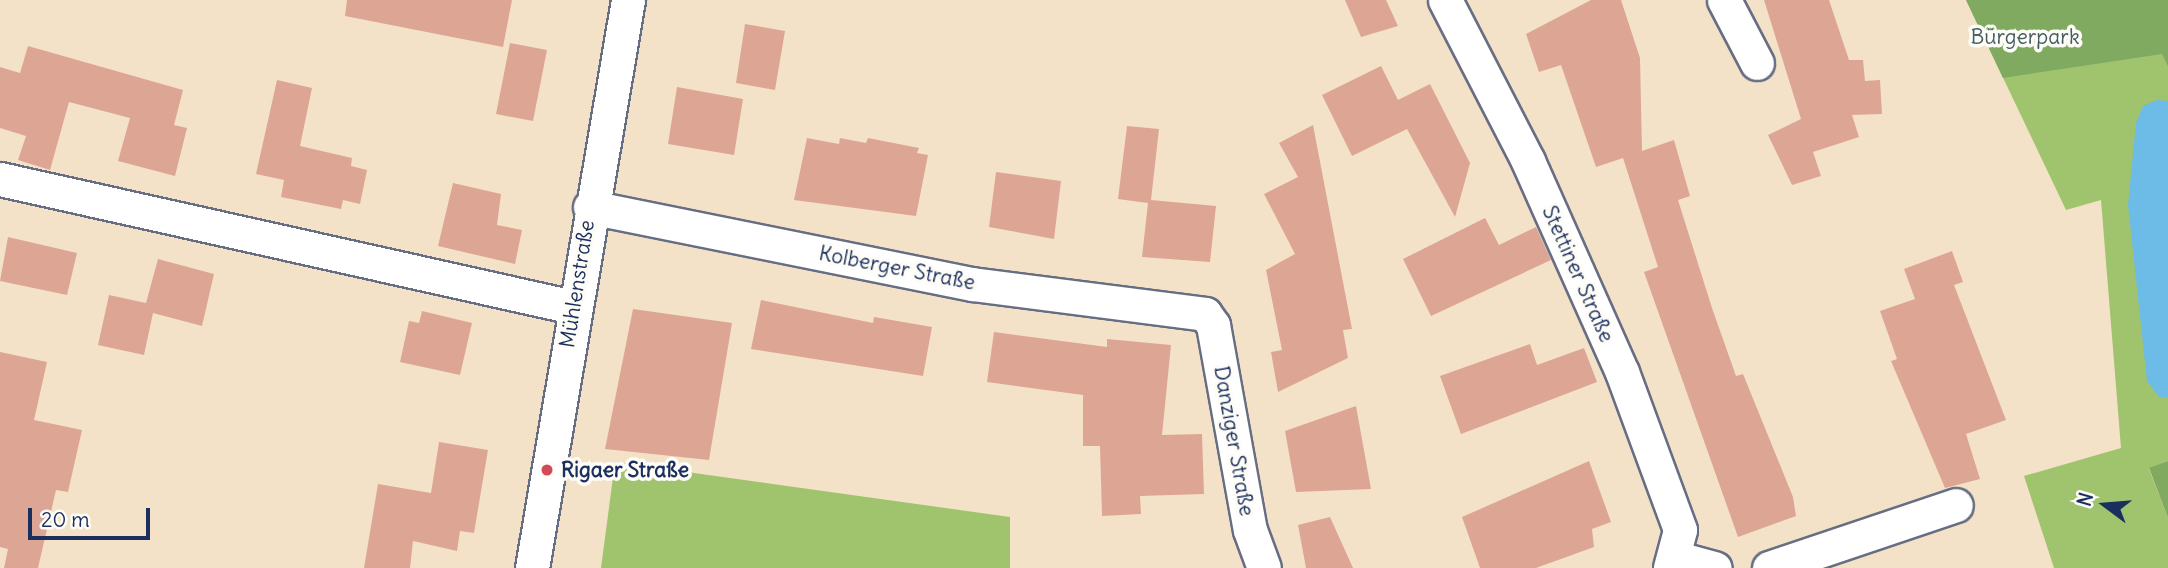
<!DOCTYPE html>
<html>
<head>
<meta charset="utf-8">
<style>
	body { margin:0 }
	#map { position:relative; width:2168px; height:568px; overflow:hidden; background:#f4e2c8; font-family:Delius,sans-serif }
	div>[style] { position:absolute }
	.green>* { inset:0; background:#a0c46d }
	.forest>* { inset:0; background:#80aa60 }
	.water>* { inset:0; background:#6dbbe7 }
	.building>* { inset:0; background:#dda694 }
	.roads { filter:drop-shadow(2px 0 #676e83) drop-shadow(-2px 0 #676e83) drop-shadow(0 2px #676e83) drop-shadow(0 -2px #676e83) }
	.street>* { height:33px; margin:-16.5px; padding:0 16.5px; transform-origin:16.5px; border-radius:16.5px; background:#fff }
	.dots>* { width:19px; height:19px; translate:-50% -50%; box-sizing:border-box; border:4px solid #fdfcf7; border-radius:50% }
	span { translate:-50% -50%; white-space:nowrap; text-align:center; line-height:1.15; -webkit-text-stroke:7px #fdfcf7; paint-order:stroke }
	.park-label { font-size:21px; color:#435c62 }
	.street-label { font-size:21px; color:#1b2f5e }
	.poi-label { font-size:21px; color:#1b2f5e; font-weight:700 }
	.left { translate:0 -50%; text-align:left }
	.north { position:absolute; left:2070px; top:470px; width:70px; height:70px; -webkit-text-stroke:5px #fdfcf7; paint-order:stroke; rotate:286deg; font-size:19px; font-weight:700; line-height:28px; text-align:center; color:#1b2f5e }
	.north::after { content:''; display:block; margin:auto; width:24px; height:32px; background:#1b2f5e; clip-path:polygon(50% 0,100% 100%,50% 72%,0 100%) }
	.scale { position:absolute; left:28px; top:508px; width:122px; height:32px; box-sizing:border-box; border:4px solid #1b2f5e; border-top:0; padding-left:9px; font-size:21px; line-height:24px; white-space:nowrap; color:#1b2f5e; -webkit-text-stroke:5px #fdfcf7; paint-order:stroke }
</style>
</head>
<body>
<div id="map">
	<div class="green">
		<i style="clip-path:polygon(1966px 0,2168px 0,2168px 461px,2149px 469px,2168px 518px,2168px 568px,2054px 568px,2024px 476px,2121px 448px,2101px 200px,2066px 210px)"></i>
		<i style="clip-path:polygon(615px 462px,1010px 517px,1010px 568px,601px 568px)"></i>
	</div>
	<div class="forest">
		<i style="clip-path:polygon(1966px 0,2168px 0,2168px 66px,2162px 54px,2003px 78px)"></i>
		<i style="clip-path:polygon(2168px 461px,2168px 518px,2149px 468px)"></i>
	</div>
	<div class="water">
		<i style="clip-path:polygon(2157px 100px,2168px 101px,2168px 397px,2160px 398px,2147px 381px,2128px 205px,2136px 123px,2143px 106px)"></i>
	</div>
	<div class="building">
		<i style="clip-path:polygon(347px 0,512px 0,503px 47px,345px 16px)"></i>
		<i style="clip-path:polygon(1345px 0,1386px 0,1398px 26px,1361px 37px)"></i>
		<i style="clip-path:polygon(1591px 0,1621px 0,1640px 58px,1642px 151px,1674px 140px,1690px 196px,1678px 200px,1712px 308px,1736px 376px,1743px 374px,1793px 497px,1796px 516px,1738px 537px,1644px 272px,1658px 267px,1623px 158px,1596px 167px,1561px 65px,1539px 72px,1526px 34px)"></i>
		<i style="clip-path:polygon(1764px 0,1829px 0,1849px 60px,1863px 60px,1865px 81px,1880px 80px,1882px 114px,1852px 115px,1859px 137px,1813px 152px,1821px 176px,1792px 185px,1768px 135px,1801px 119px)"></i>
		<i style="clip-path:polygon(745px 24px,785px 31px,775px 90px,736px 83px)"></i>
		<i style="clip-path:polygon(510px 43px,547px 50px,533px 121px,496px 114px)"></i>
		<i style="clip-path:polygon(28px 46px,183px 90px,174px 125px,187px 128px,175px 176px,118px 161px,130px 118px,69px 102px,50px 170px,18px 160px,26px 136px,0 128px,0 67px,20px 73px)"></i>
		<i style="clip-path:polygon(1381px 66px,1398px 100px,1430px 84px,1470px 163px,1455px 217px,1407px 129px,1352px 156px,1322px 95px)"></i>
		<i style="clip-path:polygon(277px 80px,312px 88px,300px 146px,352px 158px,351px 166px,367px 170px,360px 204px,343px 200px,341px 209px,281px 197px,284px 180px,256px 174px)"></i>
		<i style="clip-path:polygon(677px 87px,743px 99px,734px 155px,668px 144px)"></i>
		<i style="clip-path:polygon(1313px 125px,1352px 329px,1343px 330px,1348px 358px,1278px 392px,1271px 352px,1282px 350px,1266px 270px,1295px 254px,1264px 194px,1298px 177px,1279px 143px)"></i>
		<i style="clip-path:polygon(1127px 126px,1159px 129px,1151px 200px,1216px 206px,1210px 262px,1142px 257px,1148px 203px,1118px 199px)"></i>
		<i style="clip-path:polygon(807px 138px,839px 144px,840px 138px,866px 143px,868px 138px,919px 148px,917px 153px,928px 155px,916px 216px,794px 200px)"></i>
		<i style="clip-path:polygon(996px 172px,1061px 181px,1054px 239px,989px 227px)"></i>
		<i style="clip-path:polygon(453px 183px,501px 194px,497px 225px,522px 230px,515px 264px,438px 246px)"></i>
		<i style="clip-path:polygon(1485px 218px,1499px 245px,1536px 227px,1551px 260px,1431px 316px,1403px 259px)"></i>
		<i style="clip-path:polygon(8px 237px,77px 253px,67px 295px,0 281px)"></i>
		<i style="clip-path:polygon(1952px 251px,1963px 282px,1954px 285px,2006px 420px,1966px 434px,1980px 479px,1945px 488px,1891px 361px,1897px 359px,1880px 311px,1915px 299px,1904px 269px)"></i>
		<i style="clip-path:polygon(158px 259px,214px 274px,202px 326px,153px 313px,144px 355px,98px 345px,109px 295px,146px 303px)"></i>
		<i style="clip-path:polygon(761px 300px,873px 323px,874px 317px,932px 327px,923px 376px,751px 349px)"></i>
		<i style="clip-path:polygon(633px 309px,732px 323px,709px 460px,605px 449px)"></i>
		<i style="clip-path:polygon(422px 311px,472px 323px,460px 375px,400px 362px,409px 321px,419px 323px)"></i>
		<i style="clip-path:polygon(994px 332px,1107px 347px,1107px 339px,1171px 345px,1162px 435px,1202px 434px,1204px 494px,1140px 496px,1141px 514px,1102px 516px,1100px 446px,1083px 446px,1083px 395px,987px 382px)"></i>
		<i style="clip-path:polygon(1530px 344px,1537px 365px,1584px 348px,1597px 382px,1461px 434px,1440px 376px)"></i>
		<i style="clip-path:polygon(0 352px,47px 362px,34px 420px,82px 430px,68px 492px,56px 490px,38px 568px,4px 568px,8px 549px,0 547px)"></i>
		<i style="clip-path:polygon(1356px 406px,1371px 489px,1296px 492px,1285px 431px)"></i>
		<i style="clip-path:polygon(439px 442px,488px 450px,474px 533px,460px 531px,457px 551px,413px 541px,410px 568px,364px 568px,378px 484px,431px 493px)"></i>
		<i style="clip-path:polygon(1589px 461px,1611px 522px,1592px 529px,1594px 547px,1536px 568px,1480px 568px,1462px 517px)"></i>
		<i style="clip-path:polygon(1330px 517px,1353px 568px,1306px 568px,1298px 525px)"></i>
	</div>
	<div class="roads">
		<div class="street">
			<i style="left:1445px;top:0;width:181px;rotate:62.7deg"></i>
			<i style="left:1528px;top:161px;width:231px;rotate:66deg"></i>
			<i style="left:1622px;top:372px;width:168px;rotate:69.8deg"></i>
			<i style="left:1680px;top:530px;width:39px;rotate:105deg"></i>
			<i style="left:1724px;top:0;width:71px;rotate:62.4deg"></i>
			<i style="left:0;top:179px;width:587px;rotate:12.59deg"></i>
			<i style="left:590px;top:207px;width:390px;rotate:11.4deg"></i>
			<i style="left:972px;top:284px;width:235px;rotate:7.3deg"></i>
			<i style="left:1205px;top:314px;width:14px;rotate:54deg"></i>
			<i style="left:1213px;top:325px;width:208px;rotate:79.8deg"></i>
			<i style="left:1250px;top:530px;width:40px;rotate:69.8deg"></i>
			<i style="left:1677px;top:558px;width:39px;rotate:15deg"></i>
			<i style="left:532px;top:568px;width:576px;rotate:-80.41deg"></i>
			<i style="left:1769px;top:568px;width:197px;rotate:-18.6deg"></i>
		</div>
	</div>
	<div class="dots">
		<i style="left:547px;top:470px;background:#d1495b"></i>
	</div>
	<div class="park-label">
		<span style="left:2025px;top:37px">Bürgerpark</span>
	</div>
	<div class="street-label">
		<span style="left:897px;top:268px;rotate:11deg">Kolberger Straße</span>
		<span style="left:1578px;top:274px;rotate:66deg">Stettiner Straße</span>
		<span style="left:577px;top:284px;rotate:-81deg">Mühlenstraße</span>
		<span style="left:1234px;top:441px;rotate:80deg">Danziger Straße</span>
	</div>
	<div class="poi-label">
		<span class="left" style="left:561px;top:470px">Rigaer Straße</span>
	</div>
	<div class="north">N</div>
	<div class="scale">20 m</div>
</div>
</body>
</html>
